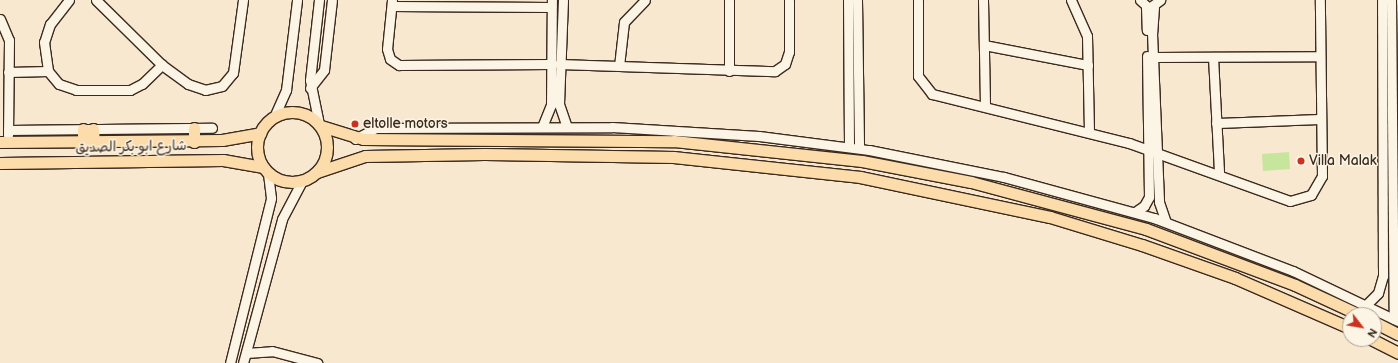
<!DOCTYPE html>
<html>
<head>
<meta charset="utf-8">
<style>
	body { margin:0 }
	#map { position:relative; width:1398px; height:363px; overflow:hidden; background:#f9e8d0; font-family:"Balsamiq Sans","Playpen Sans Arabic",sans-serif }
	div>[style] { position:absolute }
	.green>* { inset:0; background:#c6e59d }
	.roads { filter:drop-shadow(1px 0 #3b2a1e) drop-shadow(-1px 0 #3b2a1e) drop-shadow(0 1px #3b2a1e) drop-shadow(0 -1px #3b2a1e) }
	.minor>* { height:9px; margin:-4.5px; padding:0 4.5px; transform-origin:4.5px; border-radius:4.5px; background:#fcf5e5 }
	.major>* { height:11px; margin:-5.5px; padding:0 5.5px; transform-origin:5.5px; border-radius:5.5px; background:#fddcac }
	.major>.ring { margin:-5.5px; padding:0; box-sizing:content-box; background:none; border:11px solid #fddcac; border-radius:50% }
	.dots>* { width:11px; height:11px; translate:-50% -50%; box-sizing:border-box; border:2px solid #fcf5e5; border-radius:50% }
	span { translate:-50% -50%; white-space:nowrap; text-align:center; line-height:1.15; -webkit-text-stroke:3px #fcf5e5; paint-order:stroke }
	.poi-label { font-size:14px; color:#3b2a1e }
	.left { translate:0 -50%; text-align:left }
	.street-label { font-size:14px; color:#3b2a1e }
	.north { position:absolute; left:1342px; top:307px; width:40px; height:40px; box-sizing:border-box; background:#fcf5e5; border:1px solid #afa495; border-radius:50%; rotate:121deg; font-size:11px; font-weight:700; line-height:16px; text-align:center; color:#3b2a1e }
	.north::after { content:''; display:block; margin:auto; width:14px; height:18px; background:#c8321e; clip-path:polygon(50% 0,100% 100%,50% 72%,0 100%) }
</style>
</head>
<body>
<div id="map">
	<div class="green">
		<i style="clip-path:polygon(1289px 152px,1290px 169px,1263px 171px,1262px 154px)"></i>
	</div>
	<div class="roads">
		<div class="minor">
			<i style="left:69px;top:0;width:31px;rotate:128deg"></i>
			<i style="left:50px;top:24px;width:19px;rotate:108deg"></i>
			<i style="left:44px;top:42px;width:29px;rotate:82deg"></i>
			<i style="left:48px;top:71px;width:17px;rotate:50deg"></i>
			<i style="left:59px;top:84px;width:18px;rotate:19deg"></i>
			<i style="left:76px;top:90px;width:54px"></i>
			<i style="left:130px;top:90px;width:13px;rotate:-27deg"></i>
			<i style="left:142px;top:84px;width:28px;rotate:-44deg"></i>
			<i style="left:96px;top:0;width:93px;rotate:44.6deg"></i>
			<i style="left:162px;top:65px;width:32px;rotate:36deg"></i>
			<i style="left:188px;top:84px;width:18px;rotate:19deg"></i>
			<i style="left:205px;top:90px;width:17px;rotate:-13deg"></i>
			<i style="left:222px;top:86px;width:17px;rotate:-50deg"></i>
			<i style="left:233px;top:73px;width:74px;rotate:-82.2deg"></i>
			<i style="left:392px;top:0;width:49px;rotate:95.8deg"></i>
			<i style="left:387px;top:49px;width:10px;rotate:73deg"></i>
			<i style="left:390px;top:59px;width:11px;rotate:34deg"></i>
			<i style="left:399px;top:65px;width:152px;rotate:-0.4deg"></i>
			<i style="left:563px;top:0;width:104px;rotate:92.2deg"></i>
			<i style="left:559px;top:104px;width:24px;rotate:71deg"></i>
			<i style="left:848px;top:0;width:147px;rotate:89.6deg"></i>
			<i style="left:857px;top:0;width:148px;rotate:89.2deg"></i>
			<i style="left:918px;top:0;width:76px;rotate:90deg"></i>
			<i style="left:918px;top:76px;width:23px;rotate:52deg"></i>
			<i style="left:932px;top:94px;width:203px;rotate:14deg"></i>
			<i style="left:1129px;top:143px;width:171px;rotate:19.8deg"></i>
			<i style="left:1290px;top:201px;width:22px;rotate:-16deg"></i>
			<i style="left:1311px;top:195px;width:22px;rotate:-60deg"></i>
			<i style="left:1322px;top:176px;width:176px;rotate:-90.7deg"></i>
			<i style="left:983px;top:0;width:106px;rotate:88.9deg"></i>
			<i style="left:1071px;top:0;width:39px;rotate:66deg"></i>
			<i style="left:1087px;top:36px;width:96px;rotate:88.8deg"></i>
			<i style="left:1140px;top:0;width:12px;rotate:42deg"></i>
			<i style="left:1149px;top:8px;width:14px;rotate:-36deg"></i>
			<i style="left:1391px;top:0;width:319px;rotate:89.5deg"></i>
			<i style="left:392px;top:6px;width:159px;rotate:0.4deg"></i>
			<i style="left:1146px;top:7px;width:23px;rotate:88deg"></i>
			<i style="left:1154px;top:7px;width:26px;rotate:94deg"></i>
			<i style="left:1152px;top:33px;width:169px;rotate:87.6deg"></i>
			<i style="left:1159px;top:202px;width:21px;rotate:71deg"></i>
			<i style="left:0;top:19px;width:23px;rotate:67deg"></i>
			<i style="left:9px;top:40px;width:95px;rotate:90.6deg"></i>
			<i style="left:984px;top:45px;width:106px;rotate:10.9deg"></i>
			<i style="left:1153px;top:57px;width:167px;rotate:-0.3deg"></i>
			<i style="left:1213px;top:57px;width:116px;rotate:87deg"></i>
			<i style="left:559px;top:64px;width:216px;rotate:1.9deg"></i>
			<i style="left:775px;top:71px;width:12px;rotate:-35deg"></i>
			<i style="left:785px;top:64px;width:13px;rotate:-72deg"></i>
			<i style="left:789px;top:52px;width:52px;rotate:-90deg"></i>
			<i style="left:619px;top:66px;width:44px;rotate:-83.5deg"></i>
			<i style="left:624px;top:22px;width:30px;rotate:-46deg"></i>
			<i style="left:729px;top:71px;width:71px;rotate:-90deg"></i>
			<i style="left:8px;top:72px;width:40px;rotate:-1.4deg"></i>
			<i style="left:310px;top:88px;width:23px;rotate:-52deg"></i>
			<i style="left:324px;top:70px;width:70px;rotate:-83.5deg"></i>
			<i style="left:274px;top:117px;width:30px;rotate:-66deg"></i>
			<i style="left:286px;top:90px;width:91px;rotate:-83deg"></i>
			<i style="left:1216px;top:123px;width:105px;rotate:-2.2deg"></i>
			<i style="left:319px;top:124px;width:45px;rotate:-101.6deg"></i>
			<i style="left:310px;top:80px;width:81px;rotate:-83.6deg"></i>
			<i style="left:542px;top:127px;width:24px;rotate:-68deg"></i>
			<i style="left:551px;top:105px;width:105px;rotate:-89.5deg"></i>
			<i style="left:8px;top:130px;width:204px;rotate:-0.6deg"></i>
			<i style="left:355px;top:139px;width:24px;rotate:-28deg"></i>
			<i style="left:376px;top:128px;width:236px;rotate:-0.2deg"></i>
			<i style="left:612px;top:127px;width:147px;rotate:3.5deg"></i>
			<i style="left:759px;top:136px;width:111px;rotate:7.3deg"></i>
			<i style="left:869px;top:150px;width:138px;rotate:11.3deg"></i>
			<i style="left:1004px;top:177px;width:156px;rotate:15.3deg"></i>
			<i style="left:1154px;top:218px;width:149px;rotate:20.9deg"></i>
			<i style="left:1293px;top:271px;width:116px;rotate:25.5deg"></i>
			<i style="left:1135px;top:212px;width:11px;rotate:-34deg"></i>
			<i style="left:1144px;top:206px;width:10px;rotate:-61deg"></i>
			<i style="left:1149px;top:197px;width:141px;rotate:-90.8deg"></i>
			<i style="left:1366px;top:305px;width:17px;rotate:-45deg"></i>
			<i style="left:1378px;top:293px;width:18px;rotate:-74deg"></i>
			<i style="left:1383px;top:276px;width:276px;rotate:-90.2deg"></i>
			<i style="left:246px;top:353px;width:26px;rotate:-4deg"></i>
			<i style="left:272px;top:351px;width:47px;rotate:14.9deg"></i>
			<i style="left:230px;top:363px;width:170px;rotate:-76deg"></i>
			<i style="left:271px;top:198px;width:24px;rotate:-97deg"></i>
			<i style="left:243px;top:363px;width:149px;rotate:-74.8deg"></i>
			<i style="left:282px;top:219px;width:43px;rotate:-62.2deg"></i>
		</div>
		<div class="major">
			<i class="ring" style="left:257px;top:112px;width:59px;height:59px"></i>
			<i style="left:321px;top:126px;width:44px;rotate:17.2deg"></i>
			<i style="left:363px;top:139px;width:311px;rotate:0.4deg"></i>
			<i style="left:674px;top:141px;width:189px;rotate:6.1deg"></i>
			<i style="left:862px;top:161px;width:111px;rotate:10.9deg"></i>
			<i style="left:971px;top:182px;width:181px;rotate:15deg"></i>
			<i style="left:1146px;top:229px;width:159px;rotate:20.6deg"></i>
			<i style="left:1295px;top:285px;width:72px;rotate:24.8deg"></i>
			<i style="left:93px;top:129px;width:13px;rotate:86deg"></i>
			<i style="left:0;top:142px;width:222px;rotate:-0.5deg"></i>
			<i style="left:222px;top:140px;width:39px;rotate:-10deg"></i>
			<i style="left:83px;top:142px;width:13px;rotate:-90deg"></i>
			<i style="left:194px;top:142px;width:14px;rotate:-90deg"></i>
			<i style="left:0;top:163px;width:223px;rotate:-0.8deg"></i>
			<i style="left:223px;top:160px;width:41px;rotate:9.9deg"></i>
			<i style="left:317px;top:172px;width:51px;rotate:-18.4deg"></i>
			<i style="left:365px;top:156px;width:119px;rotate:-1deg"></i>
			<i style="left:484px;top:154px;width:190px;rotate:0.9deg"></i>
			<i style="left:674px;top:157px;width:187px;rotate:6.1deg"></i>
			<i style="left:860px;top:177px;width:194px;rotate:11.9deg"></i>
			<i style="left:1050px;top:217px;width:96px;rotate:16.9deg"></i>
			<i style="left:1142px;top:245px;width:99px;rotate:19.5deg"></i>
			<i style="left:1235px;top:278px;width:125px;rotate:23.5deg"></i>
			<i style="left:1374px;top:322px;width:27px;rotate:27deg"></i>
			<i style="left:1371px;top:339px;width:30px;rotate:27deg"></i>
		</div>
	</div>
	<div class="dots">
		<i style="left:355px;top:124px;background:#c8321e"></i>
		<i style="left:1301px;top:161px;background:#c8321e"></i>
	</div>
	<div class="poi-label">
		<span class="left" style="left:363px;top:124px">eltolle motors</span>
		<span class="left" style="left:1309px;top:161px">Villa Malak</span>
	</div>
	<div class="street-label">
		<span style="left:131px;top:147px;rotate:-1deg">شارع ابو بكر الصديق</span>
	</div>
	<div class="north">N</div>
</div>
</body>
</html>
